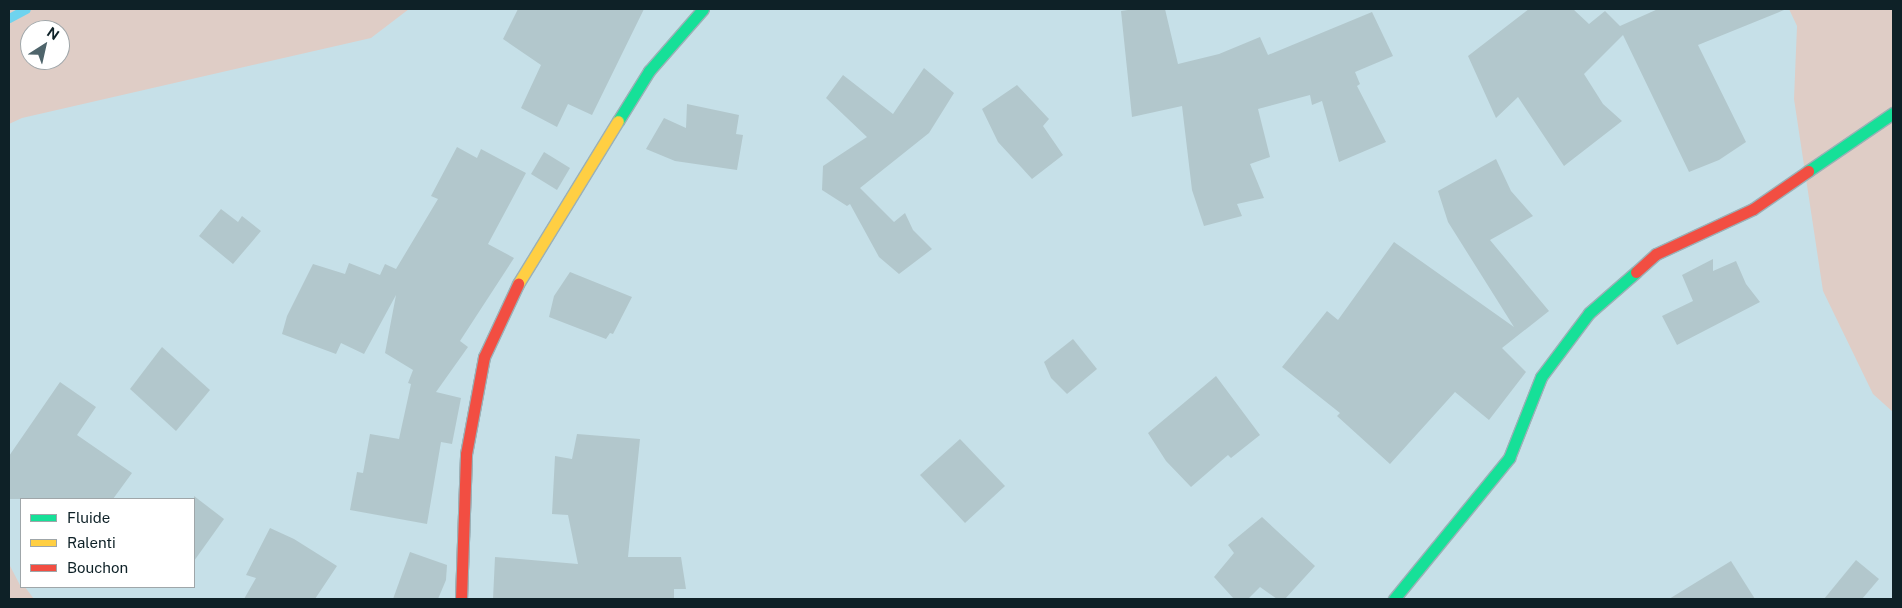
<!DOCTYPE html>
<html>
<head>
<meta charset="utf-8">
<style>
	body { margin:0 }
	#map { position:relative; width:1902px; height:608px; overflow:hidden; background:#c6e0e8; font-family:"Public Sans",sans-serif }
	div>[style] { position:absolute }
	.green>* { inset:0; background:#dfcdc6 }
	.stream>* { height:9px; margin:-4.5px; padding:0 4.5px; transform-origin:4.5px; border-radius:4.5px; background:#6fd3ee }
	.building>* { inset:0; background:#b2c7cc }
	.roads { filter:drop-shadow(1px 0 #9bb0b6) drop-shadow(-1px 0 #9bb0b6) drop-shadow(0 1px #9bb0b6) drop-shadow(0 -1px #9bb0b6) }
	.fast>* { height:11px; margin:-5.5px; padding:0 5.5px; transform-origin:5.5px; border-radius:5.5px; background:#16e098 }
	.slow>* { height:11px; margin:-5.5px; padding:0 5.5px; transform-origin:5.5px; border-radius:5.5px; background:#ffcf43 }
	.jam>* { height:11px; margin:-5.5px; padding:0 5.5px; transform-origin:5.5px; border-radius:5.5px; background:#f24e42 }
	span { translate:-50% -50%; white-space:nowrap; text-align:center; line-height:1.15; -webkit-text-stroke:4px #fff; paint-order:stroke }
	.frame { position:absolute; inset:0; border:10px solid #0e2127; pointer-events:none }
	.legend { position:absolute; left:20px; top:498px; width:175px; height:90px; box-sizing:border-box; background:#fff; border:1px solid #9fa6a9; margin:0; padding:6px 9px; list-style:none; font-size:15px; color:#0e2127 }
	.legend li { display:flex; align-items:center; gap:10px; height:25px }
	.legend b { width:25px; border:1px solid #9fa6a9 }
	.north { position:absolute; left:20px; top:20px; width:50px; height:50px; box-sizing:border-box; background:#fff; border:1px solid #9fa6a9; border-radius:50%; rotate:35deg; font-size:14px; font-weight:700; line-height:20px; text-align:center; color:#0e2127 }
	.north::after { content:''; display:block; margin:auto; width:18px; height:22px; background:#4e646b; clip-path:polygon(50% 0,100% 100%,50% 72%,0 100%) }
</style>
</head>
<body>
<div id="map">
	<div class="green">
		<i style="clip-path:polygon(evenodd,9px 9px,409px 9px,371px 38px,22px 118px,9px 124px,9px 9px,30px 30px,60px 30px,60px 60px,30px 60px,30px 30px)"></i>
		<i style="clip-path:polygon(1789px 9px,1893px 9px,1893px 412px,1873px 394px,1823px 291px,1794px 99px,1797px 26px)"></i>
		<i style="clip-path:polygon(9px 564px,21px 587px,25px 587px,34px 599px,9px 599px)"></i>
	</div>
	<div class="stream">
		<i style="left:9px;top:18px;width:19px;rotate:-28deg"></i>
	</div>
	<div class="building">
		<i style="clip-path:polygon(518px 9px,644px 9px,592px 115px,568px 104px,557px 127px,521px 108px,541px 65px,503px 39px)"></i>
		<i style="clip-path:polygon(1135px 9px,1165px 9px,1178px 64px,1219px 54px,1260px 37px,1268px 55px,1372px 12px,1393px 56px,1355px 72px,1360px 84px,1357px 86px,1386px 142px,1339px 162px,1322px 101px,1312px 105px,1310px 95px,1258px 109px,1270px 157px,1250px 164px,1264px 198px,1237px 204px,1242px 216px,1204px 226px,1192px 190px,1182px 106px,1132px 117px,1121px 11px)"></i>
		<i style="clip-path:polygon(1529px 9px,1573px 9px,1589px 24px,1605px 11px,1620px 26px,1658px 9px,1784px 10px,1698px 45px,1746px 142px,1719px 160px,1689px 172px,1623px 35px,1584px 74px,1603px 104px,1622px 121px,1564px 166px,1518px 97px,1496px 118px,1468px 56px)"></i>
		<i style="clip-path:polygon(924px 68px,954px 93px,929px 133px,860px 188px,894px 222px,905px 213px,913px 230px,932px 249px,899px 274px,879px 257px,850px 204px,847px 206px,822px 190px,823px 166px,867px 137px,826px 98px,843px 75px,893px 114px)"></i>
		<i style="clip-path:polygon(1017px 85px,1049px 119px,1043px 126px,1063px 155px,1032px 179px,998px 142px,982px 109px)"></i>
		<i style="clip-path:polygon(687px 104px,739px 115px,736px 134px,743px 135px,737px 170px,675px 161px,646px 149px,664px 118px,686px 128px)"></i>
		<i style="clip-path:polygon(457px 147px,477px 158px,481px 149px,526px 173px,488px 244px,514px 258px,460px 341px,468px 347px,436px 392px,461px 398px,452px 444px,441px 442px,427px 524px,350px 510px,357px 472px,363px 473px,370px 434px,399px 439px,411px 384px,408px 383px,413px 370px,385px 353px,396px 295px,364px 354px,341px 343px,336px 354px,282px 334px,287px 316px,313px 264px,345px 274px,349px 263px,380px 275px,385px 264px,396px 269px,438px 199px,431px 196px)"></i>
		<i style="clip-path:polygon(544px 152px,570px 168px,557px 190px,531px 174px)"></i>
		<i style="clip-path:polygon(1496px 159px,1511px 191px,1533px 216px,1490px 240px,1549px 311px,1502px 348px,1526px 372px,1489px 420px,1455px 392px,1390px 464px,1337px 416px,1340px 413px,1282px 367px,1327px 311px,1338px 320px,1394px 242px,1514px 327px,1448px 222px,1438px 191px)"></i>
		<i style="clip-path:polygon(221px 209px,238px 222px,242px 216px,261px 231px,233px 264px,199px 236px)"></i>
		<i style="clip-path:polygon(1713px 259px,1713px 271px,1736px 261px,1746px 284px,1760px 302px,1677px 345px,1662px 316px,1693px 301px,1682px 275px)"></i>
		<i style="clip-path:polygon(570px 272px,632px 297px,613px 334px,610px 333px,606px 339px,549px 317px,554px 296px)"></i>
		<i style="clip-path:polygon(1073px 339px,1097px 369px,1067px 394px,1051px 378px,1044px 362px)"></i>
		<i style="clip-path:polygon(162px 347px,210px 390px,176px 431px,130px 389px)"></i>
		<i style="clip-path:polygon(1216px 376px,1260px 435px,1231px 458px,1228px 455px,1191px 487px,1166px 461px,1148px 433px)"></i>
		<i style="clip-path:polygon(60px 382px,96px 407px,77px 435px,132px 473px,113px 499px,9px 499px,9px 456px)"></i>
		<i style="clip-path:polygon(577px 434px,640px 439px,628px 557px,681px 557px,686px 589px,674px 589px,674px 599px,493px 599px,495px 557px,578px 564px,568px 515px,552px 514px,555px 456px,572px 459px)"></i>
		<i style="clip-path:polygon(960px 439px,1005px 486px,965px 523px,920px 475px)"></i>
		<i style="clip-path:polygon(194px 496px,224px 519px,194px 561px)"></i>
		<i style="clip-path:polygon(1262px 517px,1315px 566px,1285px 599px,1277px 599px,1260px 587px,1248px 599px,1234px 599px,1214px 577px,1234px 553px,1228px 545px)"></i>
		<i style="clip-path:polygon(270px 528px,294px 539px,337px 566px,315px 599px,244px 599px,256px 578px,246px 575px)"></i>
		<i style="clip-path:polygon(410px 552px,447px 565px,446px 580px,438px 599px,393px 599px)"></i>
		<i style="clip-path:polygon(1856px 560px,1879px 579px,1862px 599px,1824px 599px)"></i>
		<i style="clip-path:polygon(1731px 561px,1755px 599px,1669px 599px)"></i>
	</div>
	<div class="roads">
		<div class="fast">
			<i style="left:618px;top:121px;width:59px;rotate:-58.2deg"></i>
			<i style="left:649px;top:71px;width:82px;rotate:-48.9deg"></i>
			<i style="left:1808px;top:171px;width:103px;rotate:-34.3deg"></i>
			<i style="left:1394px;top:599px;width:182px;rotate:-50.8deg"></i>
			<i style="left:1509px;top:458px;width:87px;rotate:-68.4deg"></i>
			<i style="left:1541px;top:377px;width:80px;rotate:-53.1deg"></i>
			<i style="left:1589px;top:313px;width:62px;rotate:-41.1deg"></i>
		</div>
		<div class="slow">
			<i style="left:518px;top:284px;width:191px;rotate:-58.5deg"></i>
		</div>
		<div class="jam">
			<i style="left:1636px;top:272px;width:27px;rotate:-42deg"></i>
			<i style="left:1656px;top:254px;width:107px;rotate:-24.9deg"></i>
			<i style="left:1753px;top:209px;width:67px;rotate:-34.6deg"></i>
			<i style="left:461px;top:599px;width:145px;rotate:-88deg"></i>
			<i style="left:466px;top:454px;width:99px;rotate:-79.5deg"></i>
			<i style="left:484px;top:357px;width:81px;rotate:-65deg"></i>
		</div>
	</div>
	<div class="frame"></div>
	<ul class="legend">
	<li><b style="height:6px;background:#16e098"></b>Fluide</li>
	<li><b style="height:6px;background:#ffcf43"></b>Ralenti</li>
	<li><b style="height:6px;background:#f24e42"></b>Bouchon</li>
	</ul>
	<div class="north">N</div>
</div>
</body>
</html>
